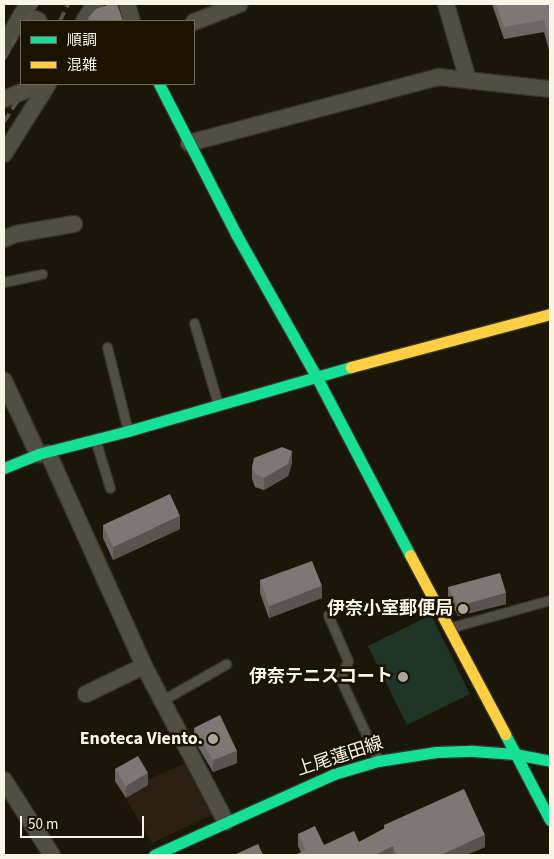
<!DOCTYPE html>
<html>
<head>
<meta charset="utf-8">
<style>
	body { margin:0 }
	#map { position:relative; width:554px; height:859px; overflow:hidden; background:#1b1708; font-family:"Source Sans 3","Noto Sans JP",sans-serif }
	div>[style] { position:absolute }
	.commercial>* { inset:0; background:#2b2012 }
	.green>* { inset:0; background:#1e3527 }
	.roads { filter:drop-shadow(1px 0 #36332a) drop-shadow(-1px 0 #36332a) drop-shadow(0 1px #36332a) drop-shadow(0 -1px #36332a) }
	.lane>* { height:9px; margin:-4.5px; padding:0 4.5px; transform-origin:4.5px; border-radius:4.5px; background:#514e43 }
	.street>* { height:16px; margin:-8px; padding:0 8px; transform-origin:8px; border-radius:8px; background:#514e43 }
	.fast>* { height:11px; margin:-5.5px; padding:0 5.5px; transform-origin:5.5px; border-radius:5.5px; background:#16e098 }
	.slow>* { height:11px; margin:-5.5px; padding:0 5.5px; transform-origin:5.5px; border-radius:5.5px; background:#ffcf43 }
	.rail>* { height:4px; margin-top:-2px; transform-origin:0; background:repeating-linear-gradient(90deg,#565248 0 10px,transparent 0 15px) }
	.wall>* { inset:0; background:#6d6665 }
	.shaded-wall>* { inset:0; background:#595352 }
	.building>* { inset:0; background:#7f7775 }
	.dots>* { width:14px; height:14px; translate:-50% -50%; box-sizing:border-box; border:2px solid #1a1300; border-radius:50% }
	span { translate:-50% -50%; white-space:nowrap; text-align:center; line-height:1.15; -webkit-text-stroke:5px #1a1300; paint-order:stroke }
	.poi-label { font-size:18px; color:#f9f5e4; font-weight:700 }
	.right { translate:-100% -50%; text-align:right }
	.street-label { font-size:18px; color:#f9f5e4 }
	.frame { position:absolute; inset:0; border:5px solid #f9f5e4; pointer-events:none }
	.legend { position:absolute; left:20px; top:20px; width:175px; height:65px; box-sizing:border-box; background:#1a1300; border:1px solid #736d5b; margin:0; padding:6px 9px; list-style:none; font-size:15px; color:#f9f5e4 }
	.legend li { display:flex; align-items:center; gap:10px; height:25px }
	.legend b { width:25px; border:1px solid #736d5b }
	.scale { position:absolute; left:20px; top:816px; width:124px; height:22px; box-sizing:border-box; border:2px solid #f9f5e4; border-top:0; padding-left:6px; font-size:15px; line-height:18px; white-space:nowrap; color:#f9f5e4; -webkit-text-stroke:4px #1a1300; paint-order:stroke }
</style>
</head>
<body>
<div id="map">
	<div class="commercial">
		<i style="clip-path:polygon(188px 762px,216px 813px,152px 843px,126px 799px,149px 785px,147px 780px)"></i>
	</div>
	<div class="green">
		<i style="clip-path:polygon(431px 615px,470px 694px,407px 725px,368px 646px)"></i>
	</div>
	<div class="roads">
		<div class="lane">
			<i style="left:4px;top:282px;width:39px;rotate:-12deg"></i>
			<i style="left:194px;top:323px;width:84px;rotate:73.5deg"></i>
			<i style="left:107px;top:347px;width:87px;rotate:76deg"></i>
			<i style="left:95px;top:439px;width:51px;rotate:73deg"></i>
			<i style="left:328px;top:615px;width:50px;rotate:66.5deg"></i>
			<i style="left:348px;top:661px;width:19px;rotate:115deg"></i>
			<i style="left:340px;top:678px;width:90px;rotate:65.1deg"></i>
			<i style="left:449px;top:628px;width:105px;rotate:-15.5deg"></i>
			<i style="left:161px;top:701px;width:75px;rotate:-29.6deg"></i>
		</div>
		<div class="street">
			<i style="left:127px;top:4px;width:18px;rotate:74deg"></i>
			<i style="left:446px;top:4px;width:79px;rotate:73.9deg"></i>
			<i style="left:22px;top:14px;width:18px;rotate:22deg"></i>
			<i style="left:84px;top:21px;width:20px;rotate:-57deg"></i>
			<i style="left:194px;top:22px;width:49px;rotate:-21.4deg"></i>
			<i style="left:4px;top:45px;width:48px;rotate:-59.7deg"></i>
			<i style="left:4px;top:99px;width:41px;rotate:-21.5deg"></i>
			<i style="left:189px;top:143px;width:259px;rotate:-14.8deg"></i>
			<i style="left:439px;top:77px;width:112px;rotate:6.2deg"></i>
			<i style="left:4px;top:154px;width:83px;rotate:-57.8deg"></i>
			<i style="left:4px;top:239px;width:13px;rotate:-23deg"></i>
			<i style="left:16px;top:234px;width:59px;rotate:-9.8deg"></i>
			<i style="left:4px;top:381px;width:81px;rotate:65deg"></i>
			<i style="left:48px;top:453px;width:234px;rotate:65.7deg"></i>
			<i style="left:144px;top:666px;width:176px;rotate:62.3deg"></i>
			<i style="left:86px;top:694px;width:64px;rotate:-25.8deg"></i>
			<i style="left:4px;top:780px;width:89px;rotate:57.4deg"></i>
		</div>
		<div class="fast">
			<i style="left:159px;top:84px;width:169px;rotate:62.8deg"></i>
			<i style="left:236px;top:234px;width:163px;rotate:60.6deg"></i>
			<i style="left:316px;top:376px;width:202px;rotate:62.3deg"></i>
			<i style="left:4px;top:468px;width:37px;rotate:-22deg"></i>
			<i style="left:38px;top:454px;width:93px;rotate:-14.3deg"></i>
			<i style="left:128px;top:431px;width:232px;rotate:-16deg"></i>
			<i style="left:505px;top:734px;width:97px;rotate:62.4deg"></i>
			<i style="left:154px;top:855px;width:197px;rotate:-24.2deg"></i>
			<i style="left:334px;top:774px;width:46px;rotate:-16.5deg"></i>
			<i style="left:378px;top:761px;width:59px;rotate:-8.8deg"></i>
			<i style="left:436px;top:752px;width:37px;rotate:-2deg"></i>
			<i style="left:473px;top:751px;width:42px;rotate:4.1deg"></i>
			<i style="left:515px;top:754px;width:36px;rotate:11deg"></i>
		</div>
		<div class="slow">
			<i style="left:351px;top:367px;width:206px;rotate:-14.9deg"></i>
			<i style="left:410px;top:555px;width:203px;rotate:62deg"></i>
		</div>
	</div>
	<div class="rail">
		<i style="left:26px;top:21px;width:20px;rotate:-57deg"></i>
		<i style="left:60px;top:21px;width:19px;rotate:-65deg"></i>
		<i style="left:4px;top:59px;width:35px;rotate:-61deg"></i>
		<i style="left:4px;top:122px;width:45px;rotate:-57.7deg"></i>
	</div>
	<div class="wall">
		<i style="clip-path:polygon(492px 4px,550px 4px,550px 54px,544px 32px,504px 39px)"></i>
		<i style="clip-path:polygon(292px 463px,288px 476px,264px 490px,255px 487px,252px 479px,252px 467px)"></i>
		<i style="clip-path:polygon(103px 525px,180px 529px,113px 560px,103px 538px)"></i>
		<i style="clip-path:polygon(260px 580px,322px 598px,269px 618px,260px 593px)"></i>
		<i style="clip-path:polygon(448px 587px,506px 604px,458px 616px,448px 597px)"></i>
		<i style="clip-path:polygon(194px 728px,237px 763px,213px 772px,194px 740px)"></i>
		<i style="clip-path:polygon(115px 769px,148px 785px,126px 798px,115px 781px)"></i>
		<i style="clip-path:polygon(384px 825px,485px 847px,466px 855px,295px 855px,301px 852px,298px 846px,298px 834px,324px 845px,359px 842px,384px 829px)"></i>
	</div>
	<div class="shaded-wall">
		<i style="clip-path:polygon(292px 451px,292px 463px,288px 476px,264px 490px,264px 478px)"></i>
		<i style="clip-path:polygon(180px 516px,180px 529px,113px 560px,113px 547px)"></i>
		<i style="clip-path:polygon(322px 586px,322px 598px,269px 618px,269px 606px)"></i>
		<i style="clip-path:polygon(506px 593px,506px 604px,458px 616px,458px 606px)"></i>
		<i style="clip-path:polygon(237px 751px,237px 763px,213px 772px,213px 760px)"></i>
		<i style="clip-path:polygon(148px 773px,148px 785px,126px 798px,126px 786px)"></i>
		<i style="clip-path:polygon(485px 835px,485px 847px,466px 855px,440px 855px)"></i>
		<i style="clip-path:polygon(393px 846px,393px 855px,375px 855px)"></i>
	</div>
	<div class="building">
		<i style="clip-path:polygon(110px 4px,117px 4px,123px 21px,88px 21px,89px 21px,88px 18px,96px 9px)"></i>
		<i style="clip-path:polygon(496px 4px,550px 4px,550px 42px,544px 20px,504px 27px)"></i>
		<i style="clip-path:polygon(282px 447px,292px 451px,288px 464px,264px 478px,255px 474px,252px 467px,254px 458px)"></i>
		<i style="clip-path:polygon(170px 494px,180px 516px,113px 547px,103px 525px)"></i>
		<i style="clip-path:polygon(312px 561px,322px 586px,269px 606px,260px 580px)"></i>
		<i style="clip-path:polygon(500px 573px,506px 593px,458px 606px,448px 587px)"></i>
		<i style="clip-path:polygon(220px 715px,237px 751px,213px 760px,194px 728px)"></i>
		<i style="clip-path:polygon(138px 756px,148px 773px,126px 786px,115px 769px)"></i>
		<i style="clip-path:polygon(464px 789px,485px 835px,440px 855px,397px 855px,393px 846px,375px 855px,295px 855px,306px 850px,298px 834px,315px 826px,324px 845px,354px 831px,359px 842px,385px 828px,384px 825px)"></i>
		<i style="clip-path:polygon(258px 844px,263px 855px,234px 855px)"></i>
	</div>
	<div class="dots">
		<i style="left:463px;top:609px;background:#aba797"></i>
		<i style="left:403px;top:677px;background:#aba797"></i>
		<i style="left:213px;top:739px;background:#aba797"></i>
	</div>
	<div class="poi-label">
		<span class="right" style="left:453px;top:609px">伊奈小室郵便局</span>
		<span class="right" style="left:393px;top:677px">伊奈テニスコート</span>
		<span class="right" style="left:203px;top:739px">Enoteca Viento.</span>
	</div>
	<div class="street-label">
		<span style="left:340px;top:757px;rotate:-18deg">上尾蓮田線</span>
	</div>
	<div class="frame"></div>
	<ul class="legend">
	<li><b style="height:6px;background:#16e098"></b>順調</li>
	<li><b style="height:6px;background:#ffcf43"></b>混雑</li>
	</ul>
	<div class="scale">50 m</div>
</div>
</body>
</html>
